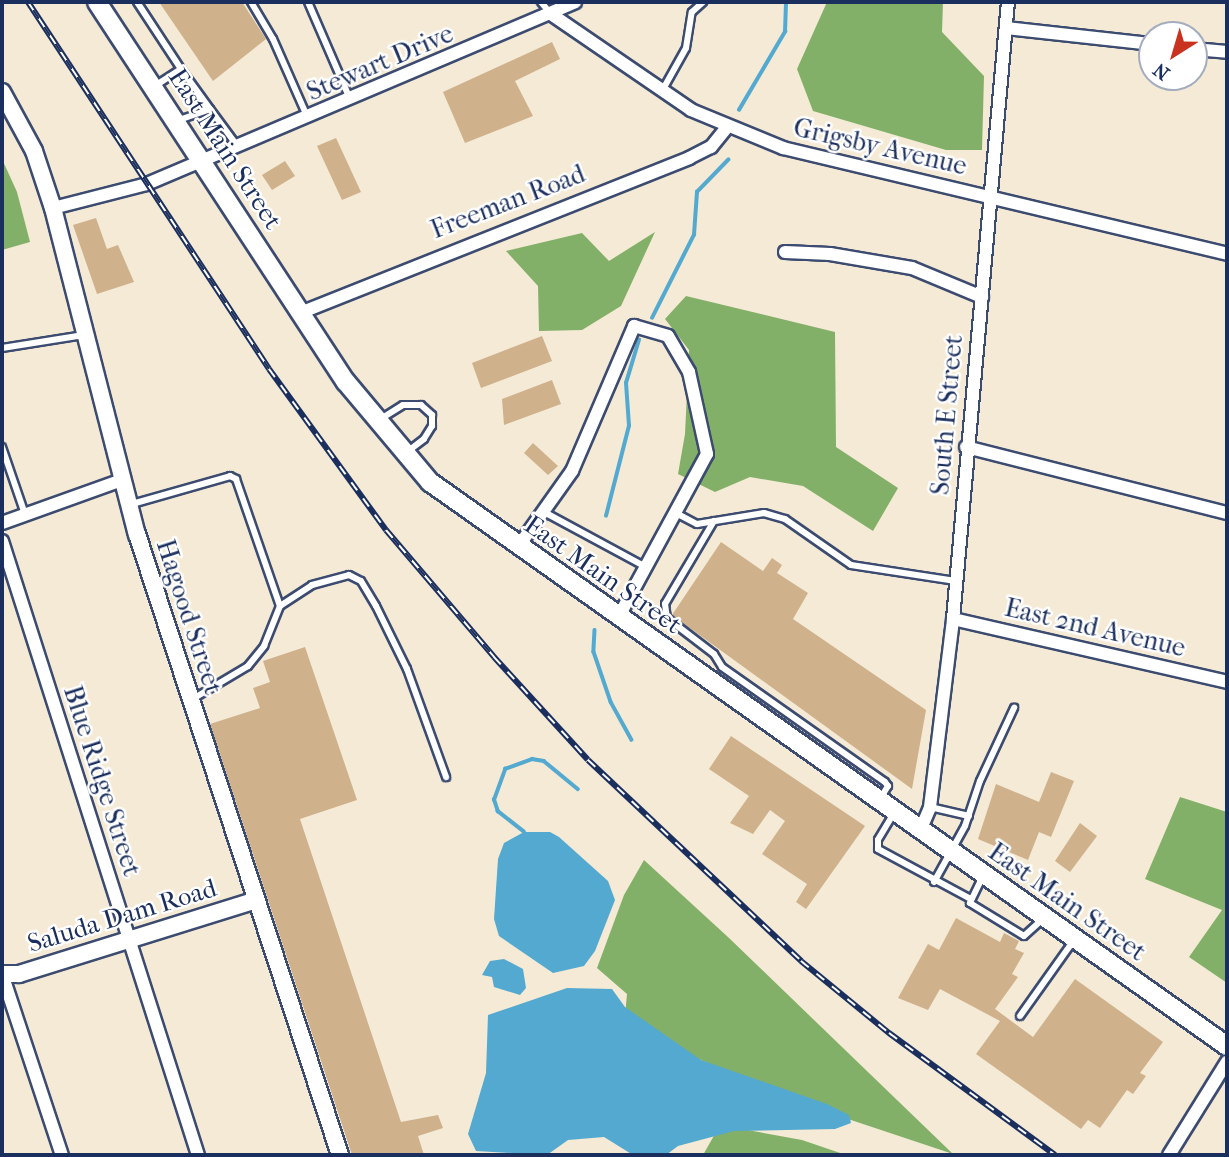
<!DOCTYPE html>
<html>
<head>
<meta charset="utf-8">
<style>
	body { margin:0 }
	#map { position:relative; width:1229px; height:1157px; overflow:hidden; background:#f4ead5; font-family:"IM FELL French Canon",serif }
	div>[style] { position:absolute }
	.forest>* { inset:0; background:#83b068 }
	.water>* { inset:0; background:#54a9d0 }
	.stream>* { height:3.5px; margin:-1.75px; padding:0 1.75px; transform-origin:1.75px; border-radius:1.75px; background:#54a9d0 }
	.building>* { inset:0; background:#cfb18c }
	.roads { filter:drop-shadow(2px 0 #3c4b70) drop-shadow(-2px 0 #3c4b70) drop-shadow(0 2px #3c4b70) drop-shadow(0 -2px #3c4b70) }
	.service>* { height:6px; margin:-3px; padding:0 3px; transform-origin:3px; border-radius:3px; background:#fff }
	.minor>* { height:12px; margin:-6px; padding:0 6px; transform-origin:6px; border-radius:6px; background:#fff }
	.tertiary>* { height:16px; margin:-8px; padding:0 8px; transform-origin:8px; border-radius:8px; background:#fff }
	.secondary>* { height:18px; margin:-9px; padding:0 9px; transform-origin:9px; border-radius:9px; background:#fff }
	.rail>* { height:6px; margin-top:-3px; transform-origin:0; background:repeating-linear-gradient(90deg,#fff 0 10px,#1b2f5e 0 20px); box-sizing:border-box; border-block:2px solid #1b2f5e }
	span { translate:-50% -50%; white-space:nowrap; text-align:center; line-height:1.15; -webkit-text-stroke:5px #fff; paint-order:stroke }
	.street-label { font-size:26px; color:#1b2f5e }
	.frame { position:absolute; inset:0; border:4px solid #1b2f5e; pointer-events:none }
	.north { position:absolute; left:1138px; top:21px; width:70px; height:70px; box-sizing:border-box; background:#fff; border:2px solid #a4acbf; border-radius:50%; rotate:217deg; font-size:19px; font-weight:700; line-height:28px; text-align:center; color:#1b2f5e }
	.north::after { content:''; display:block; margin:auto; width:24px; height:32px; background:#c8321e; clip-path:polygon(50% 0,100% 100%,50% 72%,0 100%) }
</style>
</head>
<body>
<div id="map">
	<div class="forest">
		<i style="clip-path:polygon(827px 2px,943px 2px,942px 32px,984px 76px,982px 150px,946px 150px,813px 111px,797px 69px)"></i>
		<i style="clip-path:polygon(2px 159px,17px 192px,30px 242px,2px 250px)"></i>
		<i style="clip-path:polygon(655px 232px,621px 306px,582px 330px,539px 331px,538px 286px,506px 251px,582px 233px,609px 261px)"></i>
		<i style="clip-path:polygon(686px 296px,835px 332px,836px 447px,898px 488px,873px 531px,803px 486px,750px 477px,715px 492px,678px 474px,685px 434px,689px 350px,665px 319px)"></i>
		<i style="clip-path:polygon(1180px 797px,1227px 812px,1227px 983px,1189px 957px,1222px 910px,1145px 879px)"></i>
		<i style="clip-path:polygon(644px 860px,729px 938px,953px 1154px,806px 1105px,624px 1027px,627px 994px,597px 968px,624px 895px)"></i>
		<i style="clip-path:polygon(720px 1125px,802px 1140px,846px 1155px,703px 1155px)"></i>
	</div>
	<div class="water">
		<i style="clip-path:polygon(524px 832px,550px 832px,559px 837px,608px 881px,615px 900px,595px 951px,584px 966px,553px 973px,499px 936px,494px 919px,498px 859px,504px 843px)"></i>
		<i style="clip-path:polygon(504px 959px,523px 969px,526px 988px,520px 995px,494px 987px,492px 977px,482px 975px,490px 961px)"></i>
		<i style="clip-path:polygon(567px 988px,612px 989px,625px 1007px,701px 1060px,827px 1104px,849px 1115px,851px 1123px,835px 1129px,734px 1131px,678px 1146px,666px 1155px,633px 1155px,604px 1137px,568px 1140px,547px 1155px,476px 1151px,468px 1134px,486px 1073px,488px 1015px)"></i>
	</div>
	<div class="stream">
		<i style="left:739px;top:110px;width:91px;rotate:-59.5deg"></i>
		<i style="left:785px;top:32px;width:30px;rotate:-88deg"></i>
		<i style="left:652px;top:318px;width:93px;rotate:-63.2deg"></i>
		<i style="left:694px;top:235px;width:43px;rotate:-86deg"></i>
		<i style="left:697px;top:192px;width:45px;rotate:-45.9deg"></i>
		<i style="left:606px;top:516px;width:93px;rotate:-75.7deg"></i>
		<i style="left:629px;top:426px;width:43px;rotate:-94deg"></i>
		<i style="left:626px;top:383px;width:45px;rotate:-73.2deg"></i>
		<i style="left:595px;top:630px;width:22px;rotate:93deg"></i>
		<i style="left:594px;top:652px;width:53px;rotate:71.2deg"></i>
		<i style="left:611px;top:702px;width:43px;rotate:61.1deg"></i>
		<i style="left:524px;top:832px;width:33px;rotate:-142deg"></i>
		<i style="left:498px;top:812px;width:13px;rotate:-108deg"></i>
		<i style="left:494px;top:800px;width:33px;rotate:-70deg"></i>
		<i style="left:505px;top:769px;width:29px;rotate:-20deg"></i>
		<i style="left:532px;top:759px;width:12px;rotate:9deg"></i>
		<i style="left:544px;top:761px;width:44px;rotate:39.5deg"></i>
	</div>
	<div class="building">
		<i style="clip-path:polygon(159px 2px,242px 2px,266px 39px,213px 81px)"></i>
		<i style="clip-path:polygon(552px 42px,560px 59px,515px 81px,533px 116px,465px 143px,443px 92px)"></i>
		<i style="clip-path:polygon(336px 138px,361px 192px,342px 200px,317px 146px)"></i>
		<i style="clip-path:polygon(285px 161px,295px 176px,272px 190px,262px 175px)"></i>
		<i style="clip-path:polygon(96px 218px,107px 249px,118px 245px,134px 282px,97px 294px,73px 225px)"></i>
		<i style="clip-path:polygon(542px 336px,552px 361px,481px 388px,472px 363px)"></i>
		<i style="clip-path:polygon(552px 380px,561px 404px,504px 425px,502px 399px)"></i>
		<i style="clip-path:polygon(533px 443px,558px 466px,548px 475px,524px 453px)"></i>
		<i style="clip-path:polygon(721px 542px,763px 571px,772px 558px,782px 565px,777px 573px,808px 593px,793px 619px,926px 710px,912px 789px,672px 615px)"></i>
		<i style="clip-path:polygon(305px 647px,357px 800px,300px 819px,401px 1122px,438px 1115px,443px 1128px,418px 1136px,424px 1155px,352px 1155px,210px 724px,260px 708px,253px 688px,270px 682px,263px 661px)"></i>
		<i style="clip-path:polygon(731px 736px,865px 826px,806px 909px,796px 902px,807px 884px,762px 854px,785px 821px,770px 810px,753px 834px,730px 823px,749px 796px,709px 769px)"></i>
		<i style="clip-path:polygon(1051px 772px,1074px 781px,1051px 837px,1039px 832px,1028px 860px,978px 839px,996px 784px,1039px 802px)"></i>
		<i style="clip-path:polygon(1080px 823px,1097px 836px,1070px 872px,1055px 861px)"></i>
		<i style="clip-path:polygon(956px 918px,1000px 942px,1004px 933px,1019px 941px,1015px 949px,1024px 953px,1012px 974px,1018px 977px,995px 1009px,1033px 1037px,1075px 979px,1163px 1042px,1140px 1073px,1146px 1076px,1133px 1094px,1127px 1090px,1100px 1128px,1088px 1120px,1081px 1129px,976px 1054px,1000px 1021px,940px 989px,928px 1010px,898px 998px,928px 944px,939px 950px)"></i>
	</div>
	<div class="roads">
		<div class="service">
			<i style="left:137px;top:2px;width:80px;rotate:56.7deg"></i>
			<i style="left:181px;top:69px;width:31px;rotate:147deg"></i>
			<i style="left:251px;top:2px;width:43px;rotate:59.3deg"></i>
			<i style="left:273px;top:39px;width:84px;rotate:66.2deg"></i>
			<i style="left:308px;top:2px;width:106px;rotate:66.6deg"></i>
			<i style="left:541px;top:2px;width:16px;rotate:50deg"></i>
			<i style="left:662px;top:91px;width:49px;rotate:-60.8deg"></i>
			<i style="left:686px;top:48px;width:36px;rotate:-81deg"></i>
			<i style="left:692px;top:12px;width:15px;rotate:-42deg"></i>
			<i style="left:210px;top:109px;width:47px;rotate:53.6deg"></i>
			<i style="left:176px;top:121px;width:36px;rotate:-19deg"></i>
			<i style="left:210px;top:109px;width:49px;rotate:-125.9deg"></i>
			<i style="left:2px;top:348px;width:83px;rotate:-9deg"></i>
			<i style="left:379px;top:420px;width:28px;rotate:-32deg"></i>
			<i style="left:403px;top:405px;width:18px"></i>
			<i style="left:421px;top:405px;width:15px;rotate:42deg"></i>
			<i style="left:432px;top:415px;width:11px;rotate:90deg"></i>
			<i style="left:432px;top:426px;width:15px;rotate:122deg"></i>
			<i style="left:424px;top:439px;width:20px;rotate:143deg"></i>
			<i style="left:2px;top:447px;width:71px;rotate:71.1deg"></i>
			<i style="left:132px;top:504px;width:102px;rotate:-15.9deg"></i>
			<i style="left:230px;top:476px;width:7px;rotate:27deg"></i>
			<i style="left:236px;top:479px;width:134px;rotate:70.9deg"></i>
			<i style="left:544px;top:512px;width:114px;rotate:28.4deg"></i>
			<i style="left:674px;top:512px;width:26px;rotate:28deg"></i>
			<i style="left:697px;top:524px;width:68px;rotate:-9.3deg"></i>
			<i style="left:764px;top:513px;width:22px;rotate:16deg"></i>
			<i style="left:785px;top:519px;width:80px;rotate:34.9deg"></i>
			<i style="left:851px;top:565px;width:106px;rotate:8.7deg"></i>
			<i style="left:714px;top:521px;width:96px;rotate:120.6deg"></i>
			<i style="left:665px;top:604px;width:14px;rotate:82deg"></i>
			<i style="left:667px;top:618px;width:59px;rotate:37.5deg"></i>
			<i style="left:714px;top:654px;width:15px;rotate:58deg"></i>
			<i style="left:722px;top:667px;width:199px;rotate:35.2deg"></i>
			<i style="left:885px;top:782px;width:5px;rotate:53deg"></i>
			<i style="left:888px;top:786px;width:13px;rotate:122deg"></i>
			<i style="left:191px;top:700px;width:66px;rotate:-30.8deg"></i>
			<i style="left:248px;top:666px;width:26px;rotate:-51deg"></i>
			<i style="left:264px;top:646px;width:43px;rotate:-68.2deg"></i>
			<i style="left:280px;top:606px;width:38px;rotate:-33deg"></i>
			<i style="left:312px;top:585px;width:38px;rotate:-15deg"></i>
			<i style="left:349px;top:575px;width:13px;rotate:27deg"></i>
			<i style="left:361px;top:581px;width:29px;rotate:59deg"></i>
			<i style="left:376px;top:606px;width:70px;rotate:63.8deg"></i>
			<i style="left:407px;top:669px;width:115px;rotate:70.1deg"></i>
			<i style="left:930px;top:807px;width:40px;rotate:13deg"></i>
			<i style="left:894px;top:813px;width:31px;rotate:121deg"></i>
			<i style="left:878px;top:840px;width:9px;rotate:90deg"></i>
			<i style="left:878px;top:849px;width:103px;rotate:28.3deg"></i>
			<i style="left:983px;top:876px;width:30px;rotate:116deg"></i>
			<i style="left:970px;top:903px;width:63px;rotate:31.4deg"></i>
			<i style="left:1024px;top:936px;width:25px;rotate:-42deg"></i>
			<i style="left:934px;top:882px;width:64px;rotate:-61deg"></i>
			<i style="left:965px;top:826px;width:47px;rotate:-71.6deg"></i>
			<i style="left:980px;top:781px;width:81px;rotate:-65deg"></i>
			<i style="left:1020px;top:1016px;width:93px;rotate:-54.6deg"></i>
		</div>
		<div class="minor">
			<i style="left:551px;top:14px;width:170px;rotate:34.4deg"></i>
			<i style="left:691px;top:110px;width:100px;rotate:22.4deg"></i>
			<i style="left:783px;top:148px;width:456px;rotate:13.4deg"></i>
			<i style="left:1006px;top:28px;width:147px;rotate:6.3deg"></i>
			<i style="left:1194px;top:49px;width:33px;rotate:5deg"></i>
			<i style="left:53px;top:208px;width:97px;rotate:-14.3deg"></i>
			<i style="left:147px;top:184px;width:465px;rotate:-23deg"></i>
			<i style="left:785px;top:252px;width:45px;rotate:2.5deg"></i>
			<i style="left:830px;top:254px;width:83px;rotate:9.7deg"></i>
			<i style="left:912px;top:268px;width:76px;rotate:22.5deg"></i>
			<i style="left:300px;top:313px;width:419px;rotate:-21.7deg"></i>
			<i style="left:689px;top:158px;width:25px;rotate:-27deg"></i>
			<i style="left:711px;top:147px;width:26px;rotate:-51deg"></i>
			<i style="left:966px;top:447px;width:269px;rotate:14.2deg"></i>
			<i style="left:2px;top:523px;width:127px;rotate:-19.7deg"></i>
			<i style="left:2px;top:541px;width:645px;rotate:72.3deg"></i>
			<i style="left:518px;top:547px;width:93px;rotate:-54.6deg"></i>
			<i style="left:572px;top:471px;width:158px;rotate:-66.8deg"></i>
			<i style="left:634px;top:326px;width:35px;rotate:16deg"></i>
			<i style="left:668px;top:336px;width:42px;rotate:59.7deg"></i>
			<i style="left:689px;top:372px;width:84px;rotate:77.6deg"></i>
			<i style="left:707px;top:454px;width:187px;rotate:118.5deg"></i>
			<i style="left:953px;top:619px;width:281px;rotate:12.9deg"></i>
			<i style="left:920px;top:831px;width:26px;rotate:-67deg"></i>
			<i style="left:930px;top:807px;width:189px;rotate:-83deg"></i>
			<i style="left:953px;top:619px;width:619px;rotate:-84.91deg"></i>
			<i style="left:2px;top:974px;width:191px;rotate:71.7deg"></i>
			<i style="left:1169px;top:1155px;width:110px;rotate:-58.1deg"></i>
		</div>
		<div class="tertiary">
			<i style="left:2px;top:92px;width:67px;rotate:61.5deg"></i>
			<i style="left:34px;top:151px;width:60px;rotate:71.6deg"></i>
			<i style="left:53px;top:208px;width:337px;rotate:75.6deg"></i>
			<i style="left:137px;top:534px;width:653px;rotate:71.9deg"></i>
			<i style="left:2px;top:974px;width:17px"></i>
			<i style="left:19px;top:974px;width:248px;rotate:-17.3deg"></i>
		</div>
		<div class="secondary">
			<i style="left:97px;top:2px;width:454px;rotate:56.8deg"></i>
			<i style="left:346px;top:382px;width:131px;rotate:50deg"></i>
			<i style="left:430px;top:482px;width:976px;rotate:35.29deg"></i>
		</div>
	</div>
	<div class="rail">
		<i style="left:28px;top:2px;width:439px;rotate:56.7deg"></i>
		<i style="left:269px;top:369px;width:199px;rotate:54deg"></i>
		<i style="left:386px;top:530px;width:167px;rotate:49.6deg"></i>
		<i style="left:494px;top:657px;width:139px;rotate:47.6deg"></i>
		<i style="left:588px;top:760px;width:293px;rotate:43.3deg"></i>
		<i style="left:801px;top:961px;width:114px;rotate:39.3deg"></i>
		<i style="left:889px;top:1033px;width:206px;rotate:36.3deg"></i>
	</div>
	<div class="street-label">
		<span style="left:380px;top:63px;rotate:-23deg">Stewart Drive</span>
		<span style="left:880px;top:147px;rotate:13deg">Grigsby Avenue</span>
		<span style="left:225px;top:149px;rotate:57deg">East Main Street</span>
		<span style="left:508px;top:202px;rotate:-21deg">Freeman Road</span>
		<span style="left:947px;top:415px;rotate:-85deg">South E Street</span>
		<span style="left:603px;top:575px;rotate:35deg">East Main Street</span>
		<span style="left:189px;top:617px;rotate:72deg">Hagood Street</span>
		<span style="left:1095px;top:628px;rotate:13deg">East 2nd Avenue</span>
		<span style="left:102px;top:781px;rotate:72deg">Blue Ridge Street</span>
		<span style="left:1067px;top:902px;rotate:35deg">East Main Street</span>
		<span style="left:122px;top:916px;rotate:-17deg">Saluda Dam Road</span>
	</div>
	<div class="frame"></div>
	<div class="north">N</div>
</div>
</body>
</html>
